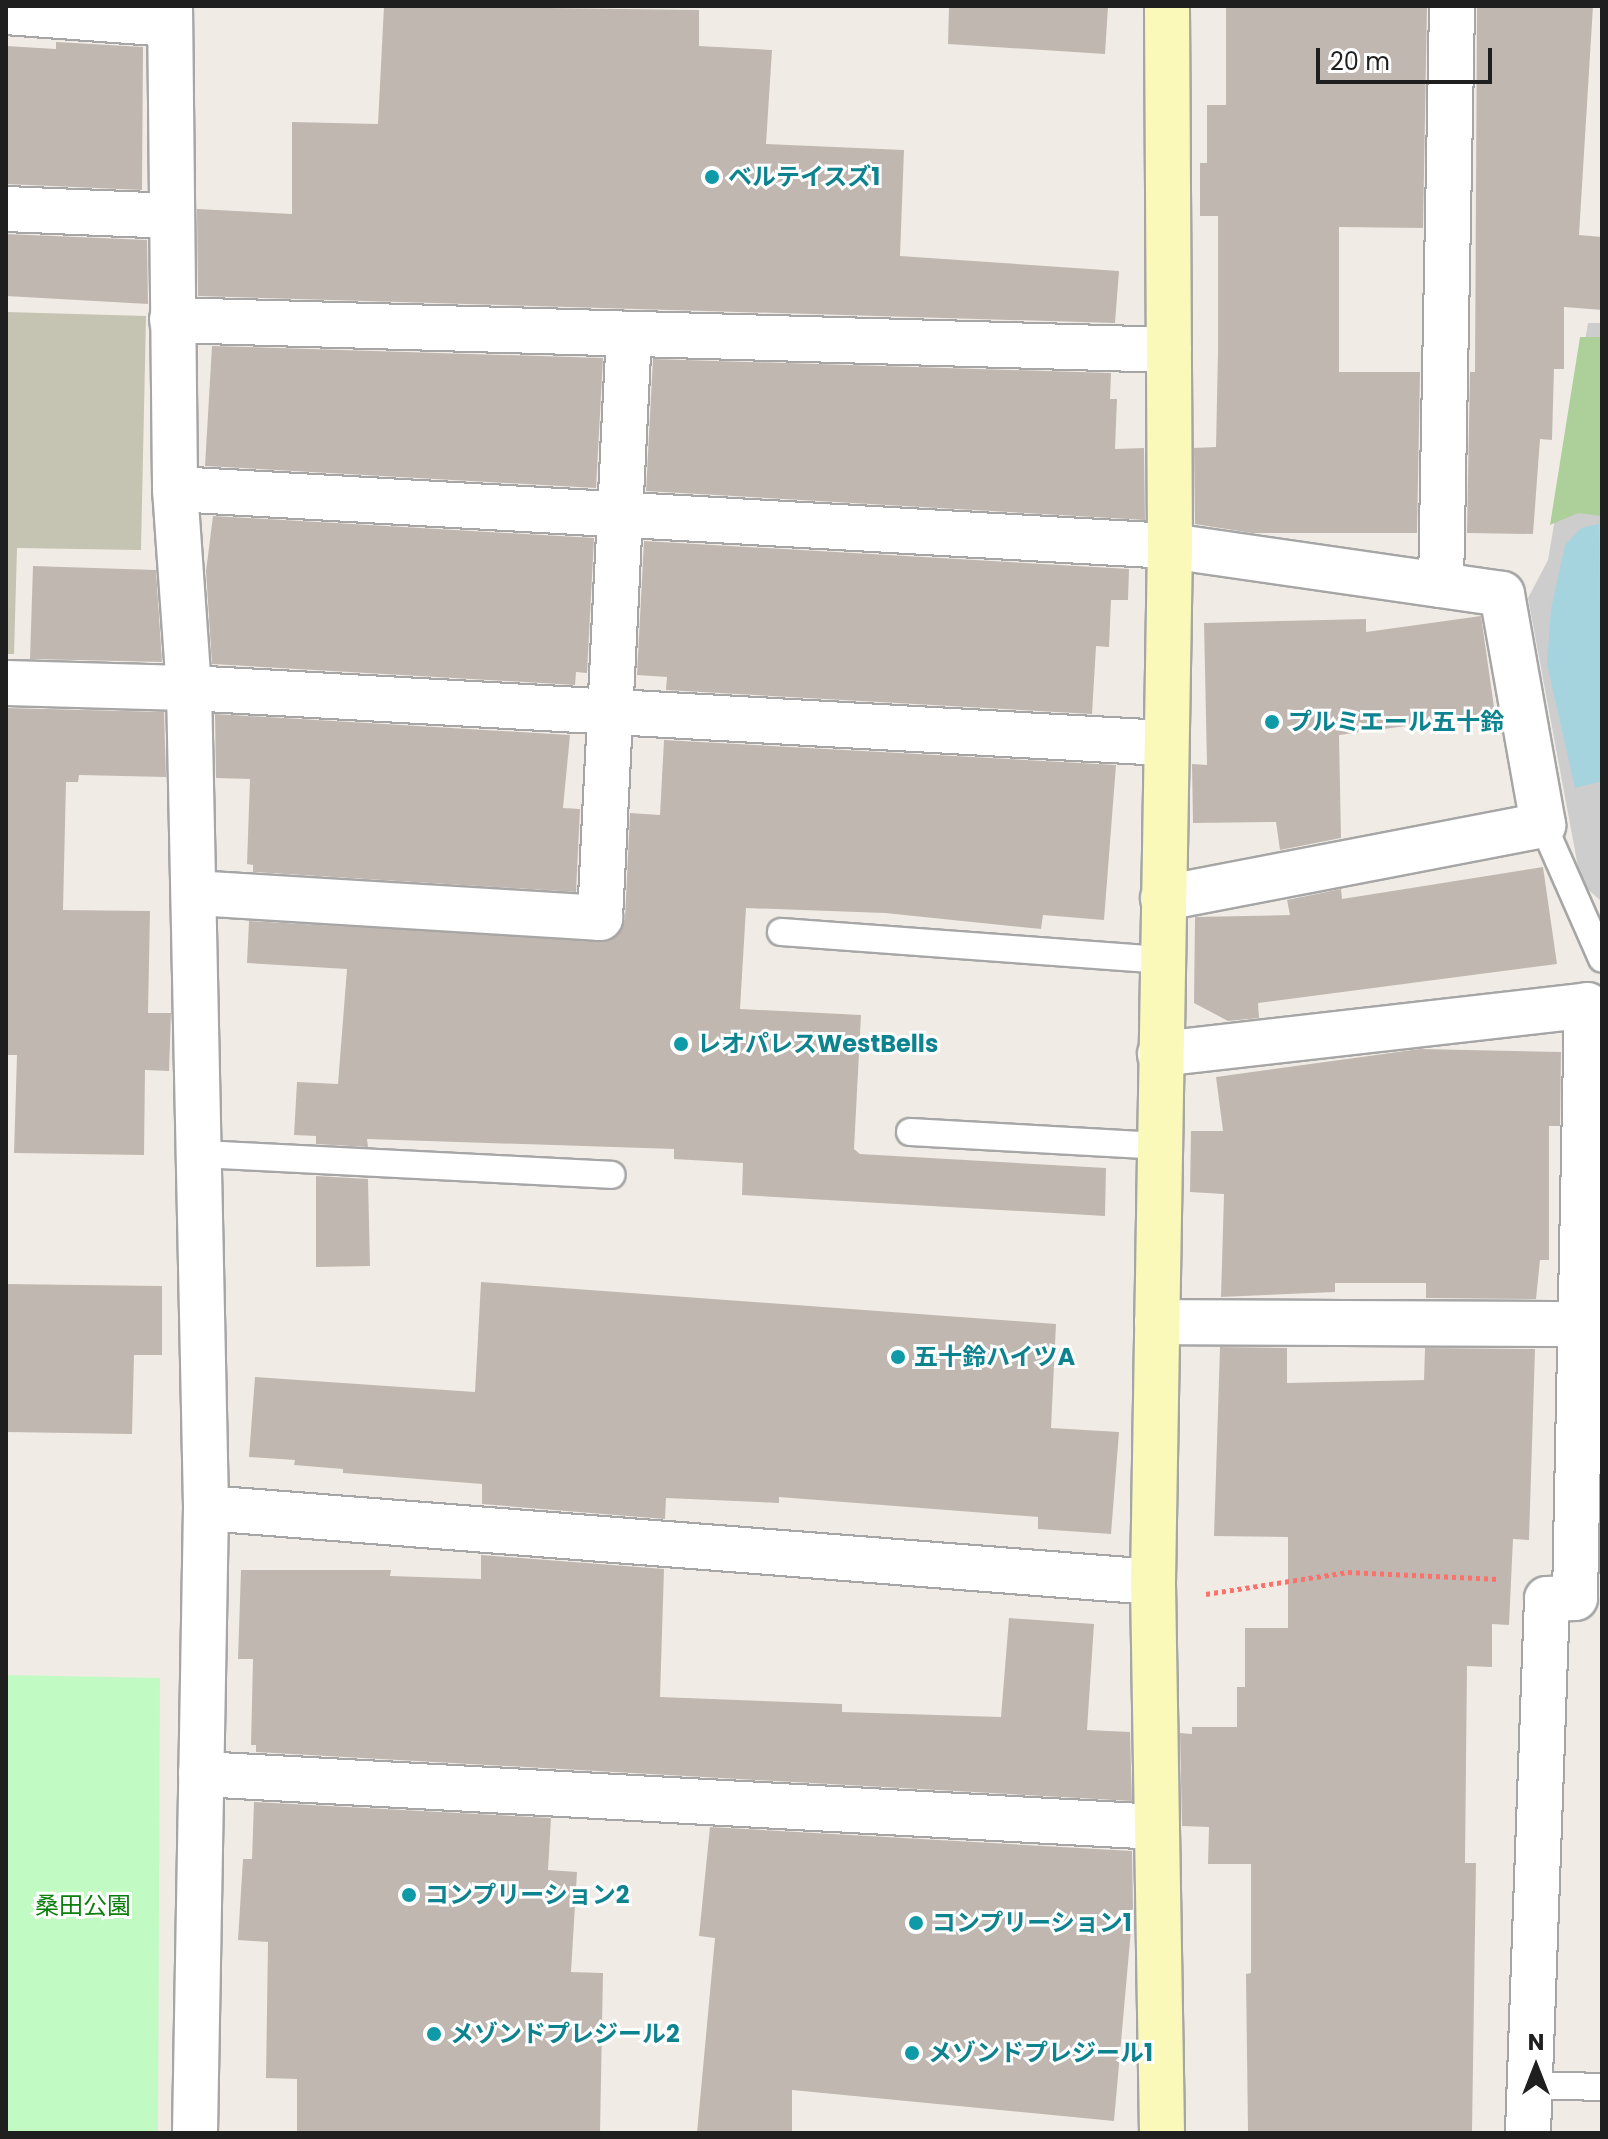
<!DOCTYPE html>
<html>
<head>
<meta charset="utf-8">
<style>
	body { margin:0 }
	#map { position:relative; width:1608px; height:2139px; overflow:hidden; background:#f0ece5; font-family:Poppins,"Noto Sans JP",sans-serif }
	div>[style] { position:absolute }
	.religious>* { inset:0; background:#cdcdcd }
	.construction>* { inset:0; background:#c5c3b1 }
	.forest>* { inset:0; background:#adcf9a }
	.park>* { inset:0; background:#c2fac3 }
	.water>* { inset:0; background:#a5d4de }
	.building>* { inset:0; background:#c1b7b1 }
	.path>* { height:5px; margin-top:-2.5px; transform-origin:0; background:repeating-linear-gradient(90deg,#fb716b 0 4px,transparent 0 8px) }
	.roads { filter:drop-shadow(2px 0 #a6a6a6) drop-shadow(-2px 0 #a6a6a6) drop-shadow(0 2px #a6a6a6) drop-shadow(0 -2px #a6a6a6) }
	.lane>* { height:26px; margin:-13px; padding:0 13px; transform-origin:13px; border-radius:13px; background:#fff }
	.street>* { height:44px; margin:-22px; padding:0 22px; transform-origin:22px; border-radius:22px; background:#fff }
	.secondary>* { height:44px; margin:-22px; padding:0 22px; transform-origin:22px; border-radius:22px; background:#faf9b9 }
	.dots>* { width:22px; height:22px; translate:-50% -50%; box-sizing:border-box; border:4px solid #fff; border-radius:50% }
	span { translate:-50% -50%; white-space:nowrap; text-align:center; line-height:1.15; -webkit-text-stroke:6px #fff; paint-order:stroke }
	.culture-label { font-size:24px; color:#0d838f; font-weight:700 }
	.left { translate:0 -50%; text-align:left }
	.park-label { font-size:24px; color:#0b7f0d }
	.frame { position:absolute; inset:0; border:8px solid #1f1f1f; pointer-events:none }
	.north { position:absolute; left:1496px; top:2027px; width:80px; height:80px; -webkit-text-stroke:6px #fff; paint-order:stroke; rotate:0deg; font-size:22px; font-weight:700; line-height:32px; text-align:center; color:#1f1f1f }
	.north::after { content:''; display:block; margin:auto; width:28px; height:36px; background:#1f1f1f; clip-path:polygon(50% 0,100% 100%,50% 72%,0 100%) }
	.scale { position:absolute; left:1316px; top:48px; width:176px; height:36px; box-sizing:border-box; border:4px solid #1f1f1f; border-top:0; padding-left:10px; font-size:24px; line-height:28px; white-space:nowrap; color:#1f1f1f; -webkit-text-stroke:6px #fff; paint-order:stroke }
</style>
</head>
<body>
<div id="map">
	<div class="religious">
		<i style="clip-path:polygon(1588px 323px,1602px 323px,1602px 902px,1581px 883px,1528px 598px,1548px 560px)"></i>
	</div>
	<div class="construction">
		<i style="clip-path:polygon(6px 312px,146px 316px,141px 550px,17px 548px,14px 654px,6px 654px)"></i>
	</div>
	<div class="forest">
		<i style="clip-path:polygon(1580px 337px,1602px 337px,1602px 516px,1578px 513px,1550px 525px)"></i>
	</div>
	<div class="park">
		<i style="clip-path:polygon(6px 1675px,160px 1678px,158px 2133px,6px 2133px)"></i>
	</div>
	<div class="water">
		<i style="clip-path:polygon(1599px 524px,1602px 781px,1575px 788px,1547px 664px,1551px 609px,1565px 545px,1581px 528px)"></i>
	</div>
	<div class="building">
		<i style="clip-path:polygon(384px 6px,699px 10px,699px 46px,772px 50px,766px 144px,904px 150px,900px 256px,1119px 271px,1115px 323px,198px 296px,197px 209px,292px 214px,292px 122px,378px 124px)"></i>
		<i style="clip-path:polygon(949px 6px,1108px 6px,1105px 54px,948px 44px)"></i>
		<i style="clip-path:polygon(1226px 6px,1427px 6px,1423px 228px,1339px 227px,1339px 372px,1420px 372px,1417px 533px,1252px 533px,1195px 524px,1194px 448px,1216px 447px,1218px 351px,1218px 216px,1200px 216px,1200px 163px,1207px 163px,1207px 105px,1226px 105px)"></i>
		<i style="clip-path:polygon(1477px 6px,1593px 6px,1579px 235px,1602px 237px,1602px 310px,1564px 307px,1564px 369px,1554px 369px,1552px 440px,1540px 439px,1533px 534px,1467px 533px,1470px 372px,1475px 372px)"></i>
		<i style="clip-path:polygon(56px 42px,143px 47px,142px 190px,6px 184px,6px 46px,56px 49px)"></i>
		<i style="clip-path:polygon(6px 234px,147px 240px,148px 304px,6px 296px)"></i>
		<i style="clip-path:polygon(212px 346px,603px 358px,596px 488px,205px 466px)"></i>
		<i style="clip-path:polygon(653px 359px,1111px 373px,1110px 399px,1117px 399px,1115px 449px,1144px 448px,1145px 520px,646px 491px)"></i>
		<i style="clip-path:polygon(213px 516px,594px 538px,587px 673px,576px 672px,575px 685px,212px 664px,206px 571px)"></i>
		<i style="clip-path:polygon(644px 541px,1129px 569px,1128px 600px,1111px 600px,1109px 647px,1096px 646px,1092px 714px,666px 690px,667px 677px,637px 675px)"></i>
		<i style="clip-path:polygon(33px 566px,156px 570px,162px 662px,30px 659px)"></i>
		<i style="clip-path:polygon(1481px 616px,1495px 714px,1339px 735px,1341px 838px,1280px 850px,1276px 822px,1193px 823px,1192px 764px,1207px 765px,1204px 623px,1366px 619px,1366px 632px)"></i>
		<i style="clip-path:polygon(6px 708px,164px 712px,166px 777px,79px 775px,78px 782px,66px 782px,63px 910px,150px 911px,148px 1013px,171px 1013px,169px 1071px,145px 1070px,144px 1155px,14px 1153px,17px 1055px,6px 1055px)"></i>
		<i style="clip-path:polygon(215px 714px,570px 735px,563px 808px,580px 809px,576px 892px,253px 872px,253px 865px,247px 864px,250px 779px,216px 778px)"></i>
		<i style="clip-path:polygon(664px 740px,1116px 765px,1104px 920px,1043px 915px,1041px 929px,885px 913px,746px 908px,740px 1009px,861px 1015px,854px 1149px,860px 1154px,1106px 1168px,1105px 1216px,742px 1195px,743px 1163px,674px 1159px,674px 1149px,367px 1139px,368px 1147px,316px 1144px,316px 1136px,294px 1135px,297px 1082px,338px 1084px,347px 969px,247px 963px,249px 921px,610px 941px,625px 919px,630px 813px,660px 815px)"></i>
		<i style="clip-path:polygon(1543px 867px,1557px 964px,1258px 1003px,1259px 1018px,1228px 1021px,1194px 1003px,1195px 917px,1290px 915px,1287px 900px,1341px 889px,1342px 899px)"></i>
		<i style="clip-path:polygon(1420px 1049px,1561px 1052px,1560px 1126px,1549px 1126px,1549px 1260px,1540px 1260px,1536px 1299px,1426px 1298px,1426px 1283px,1335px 1283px,1335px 1292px,1221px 1297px,1224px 1194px,1190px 1192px,1191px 1131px,1223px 1131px,1216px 1077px)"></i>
		<i style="clip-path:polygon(316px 1176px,368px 1179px,370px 1266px,316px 1267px)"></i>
		<i style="clip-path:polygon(481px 1282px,1056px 1324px,1051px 1428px,1119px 1432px,1111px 1534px,1038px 1529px,1038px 1517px,779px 1497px,779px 1503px,666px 1498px,665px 1519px,482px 1504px,482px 1484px,343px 1473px,343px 1469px,294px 1465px,295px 1460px,249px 1457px,255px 1377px,475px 1392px)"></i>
		<i style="clip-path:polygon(6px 1284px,162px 1286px,162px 1355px,134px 1355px,132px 1434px,6px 1432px)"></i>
		<i style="clip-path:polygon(1220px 1347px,1287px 1348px,1287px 1383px,1424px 1380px,1425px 1348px,1535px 1349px,1529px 1540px,1513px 1539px,1509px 1625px,1492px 1624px,1492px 1667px,1467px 1666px,1465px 1863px,1476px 1863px,1472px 2133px,1248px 2133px,1246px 1974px,1251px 1973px,1251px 1864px,1208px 1864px,1209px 1827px,1182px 1826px,1180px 1733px,1192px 1734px,1192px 1727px,1237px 1727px,1237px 1687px,1245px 1687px,1245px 1628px,1288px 1628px,1288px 1537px,1214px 1536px)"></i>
		<i style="clip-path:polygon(481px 1555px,664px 1569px,660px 1697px,842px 1704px,842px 1712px,1001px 1717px,1009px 1618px,1094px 1624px,1087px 1730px,1130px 1732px,1132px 1801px,256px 1752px,256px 1745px,251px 1745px,253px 1659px,238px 1659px,241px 1570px,391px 1570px,390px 1576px,481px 1579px)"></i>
		<i style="clip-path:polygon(254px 1802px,551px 1818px,548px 1870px,577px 1872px,571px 1972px,603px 1973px,600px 2133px,297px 2133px,297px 2079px,266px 2078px,268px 1942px,238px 1940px,243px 1859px,252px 1859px)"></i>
		<i style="clip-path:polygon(710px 1827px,1132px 1851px,1133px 1907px,1114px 2121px,792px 2090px,792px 2133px,697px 2133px,715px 1938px,699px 1936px)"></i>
	</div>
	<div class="path">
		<i style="left:1206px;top:1594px;width:144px;rotate:-8.8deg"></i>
		<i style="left:1348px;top:1572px;width:151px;rotate:2.7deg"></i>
	</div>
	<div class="roads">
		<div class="lane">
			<i style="left:1543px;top:825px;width:146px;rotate:66.2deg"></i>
			<i style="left:781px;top:932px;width:381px;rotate:4.2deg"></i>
			<i style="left:910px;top:1132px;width:249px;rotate:3.2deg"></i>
			<i style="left:199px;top:1154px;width:413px;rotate:2.9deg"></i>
			<i style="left:1530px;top:2085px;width:72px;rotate:1.6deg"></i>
		</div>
		<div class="street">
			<i style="left:170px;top:6px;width:483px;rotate:89.4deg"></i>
			<i style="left:175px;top:489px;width:199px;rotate:86deg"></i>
			<i style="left:189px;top:688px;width:820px;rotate:88.81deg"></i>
			<i style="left:206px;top:1508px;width:625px;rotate:91.01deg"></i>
			<i style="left:6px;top:12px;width:163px;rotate:4.2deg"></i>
			<i style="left:6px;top:209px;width:165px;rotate:2.4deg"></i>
			<i style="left:172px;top:320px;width:997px;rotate:1.72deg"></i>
			<i style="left:175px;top:489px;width:997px;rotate:3.28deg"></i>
			<i style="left:1170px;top:546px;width:335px;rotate:8.2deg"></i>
			<i style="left:1502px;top:594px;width:235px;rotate:79.9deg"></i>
			<i style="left:1543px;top:825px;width:387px;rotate:169.1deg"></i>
			<i style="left:1441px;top:585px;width:579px;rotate:-88.91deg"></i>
			<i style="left:6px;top:683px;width:183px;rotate:1.6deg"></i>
			<i style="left:189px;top:688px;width:977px;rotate:3.23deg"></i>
			<i style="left:194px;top:893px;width:407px;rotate:3.5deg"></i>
			<i style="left:600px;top:918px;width:585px;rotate:-87.16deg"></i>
			<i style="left:1160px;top:1054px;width:430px;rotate:-6.5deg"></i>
			<i style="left:1587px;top:1005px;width:593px;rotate:91.16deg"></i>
			<i style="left:1575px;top:1598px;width:28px;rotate:178deg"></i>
			<i style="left:1547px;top:1599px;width:534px;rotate:92.04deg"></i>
			<i style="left:1157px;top:1322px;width:424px;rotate:0.3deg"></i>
			<i style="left:206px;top:1508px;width:950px;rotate:4.47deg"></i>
			<i style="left:201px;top:1774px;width:957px;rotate:3.17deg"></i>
		</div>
		<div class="secondary">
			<i style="left:1162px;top:2133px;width:551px;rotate:-90.94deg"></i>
			<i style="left:1153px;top:1582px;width:1036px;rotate:-89.06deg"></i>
			<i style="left:1170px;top:546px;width:540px;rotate:-90.32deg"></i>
		</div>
	</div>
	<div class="dots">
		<i style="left:712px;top:177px;background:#0f9aa8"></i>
		<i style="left:1272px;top:722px;background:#0f9aa8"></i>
		<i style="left:681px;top:1044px;background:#0f9aa8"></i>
		<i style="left:898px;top:1357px;background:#0f9aa8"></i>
		<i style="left:409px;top:1895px;background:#0f9aa8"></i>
		<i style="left:916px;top:1923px;background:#0f9aa8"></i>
		<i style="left:434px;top:2034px;background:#0f9aa8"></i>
		<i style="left:912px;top:2053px;background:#0f9aa8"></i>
	</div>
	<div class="culture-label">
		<span class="left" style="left:728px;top:177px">ベルテイスズ1</span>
		<span class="left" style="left:1288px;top:722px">プルミエール五十鈴</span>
		<span class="left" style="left:697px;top:1044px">レオパレスWestBells</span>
		<span class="left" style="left:914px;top:1357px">五十鈴ハイツA</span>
		<span class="left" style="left:425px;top:1895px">コンプリーション2</span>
		<span class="left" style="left:932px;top:1923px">コンプリーション1</span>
		<span class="left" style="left:450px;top:2034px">メゾンドプレジール2</span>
		<span class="left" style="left:928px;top:2053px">メゾンドプレジール1</span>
	</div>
	<div class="park-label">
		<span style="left:83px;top:1906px">桑田公園</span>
	</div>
	<div class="frame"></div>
	<div class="north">N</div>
	<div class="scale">20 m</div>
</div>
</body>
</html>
